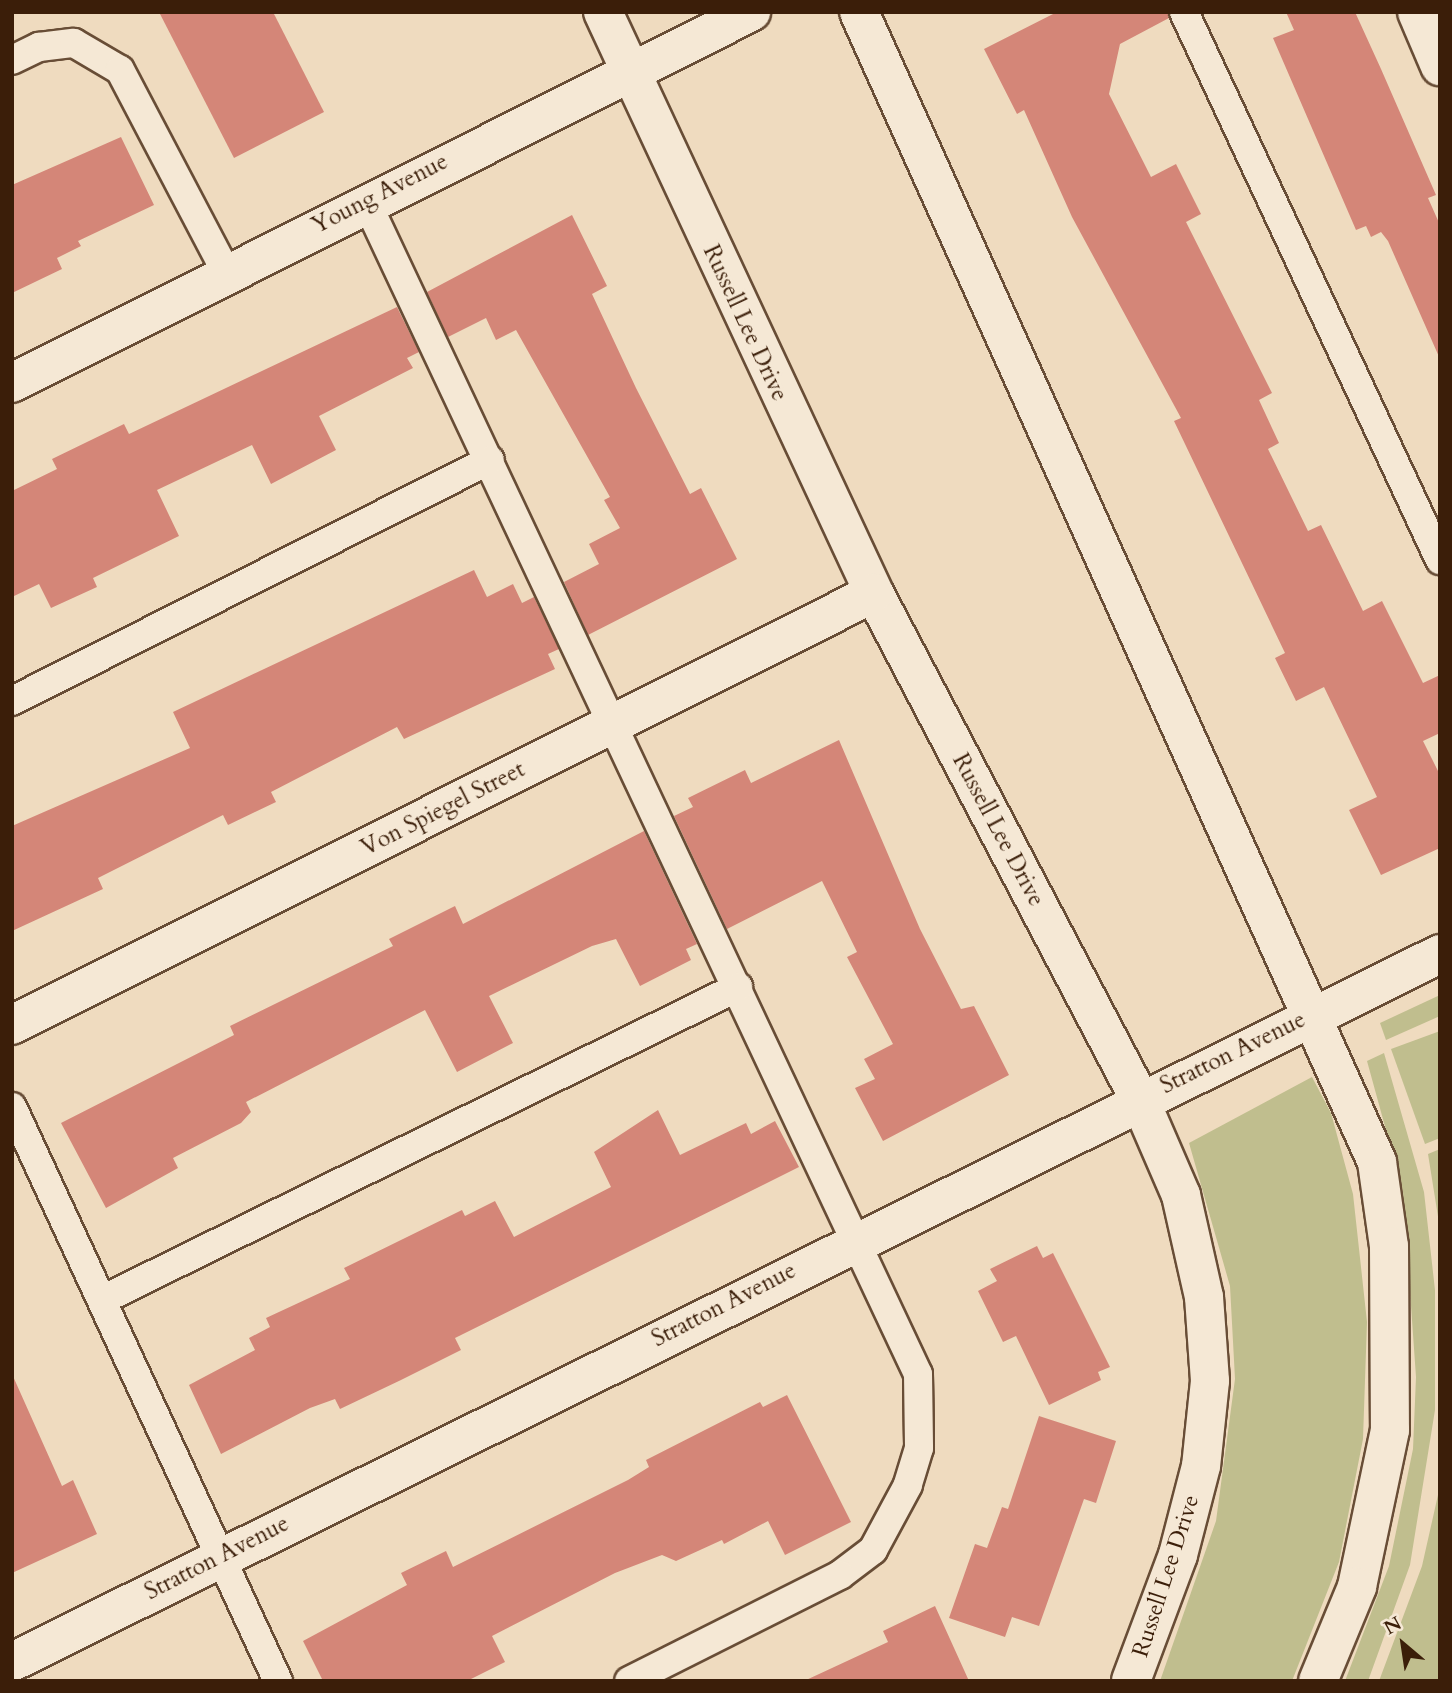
<!DOCTYPE html>
<html>
<head>
<meta charset="utf-8">
<style>
	body { margin:0 }
	#map { position:relative; width:1452px; height:1693px; overflow:hidden; background:#efdbbf; font-family:Cardo,serif }
	div>[style] { position:absolute }
	.green>* { inset:0; background:#c0be8e }
	.building>* { inset:0; background:#d48678 }
	.roads { filter:drop-shadow(2px 0 #684d36) drop-shadow(-2px 0 #684d36) drop-shadow(0 2px #684d36) drop-shadow(0 -2px #684d36) }
	.service>* { height:28px; margin:-14px; padding:0 14px; transform-origin:14px; border-radius:14px; background:#f5e8d5 }
	.minor>* { height:38px; margin:-19px; padding:0 19px; transform-origin:19px; border-radius:19px; background:#f5e8d5 }
	span { translate:-50% -50%; white-space:nowrap; text-align:center; line-height:1.15; -webkit-text-stroke:5px #f5e8d5; paint-order:stroke }
	.street-label { font-size:23px; color:#3b1e09 }
	.frame { position:absolute; inset:0; border:14px solid #3b1e09; pointer-events:none }
	.north { position:absolute; left:1368px; top:1609px; width:70px; height:70px; -webkit-text-stroke:5px #f5e8d5; paint-order:stroke; rotate:331deg; font-size:19px; font-weight:700; line-height:28px; text-align:center; color:#3b1e09 }
	.north::after { content:''; display:block; margin:auto; width:24px; height:32px; background:#3b1e09; clip-path:polygon(50% 0,100% 100%,50% 72%,0 100%) }
</style>
</head>
<body>
<div id="map">
	<div class="green">
		<i style="clip-path:polygon(1440px 995px,1440px 1016px,1386px 1040px,1380px 1023px)"></i>
		<i style="clip-path:polygon(1440px 1031px,1440px 1138px,1425px 1144px,1391px 1049px)"></i>
		<i style="clip-path:polygon(1384px 1053px,1424px 1192px,1435px 1290px,1435px 1410px,1410px 1565px,1368px 1681px,1345px 1681px,1389px 1566px,1413px 1449px,1416px 1377px,1403px 1192px,1367px 1061px)"></i>
		<i style="clip-path:polygon(1312px 1077px,1331px 1113px,1353px 1194px,1367px 1322px,1363px 1439px,1339px 1562px,1292px 1681px,1160px 1681px,1216px 1521px,1235px 1379px,1230px 1286px,1189px 1143px)"></i>
		<i style="clip-path:polygon(1440px 1149px,1440px 1229px,1428px 1154px)"></i>
		<i style="clip-path:polygon(1440px 1486px,1440px 1681px,1379px 1681px,1422px 1566px)"></i>
	</div>
	<div class="building">
		<i style="clip-path:polygon(159px 12px,273px 12px,324px 112px,234px 158px)"></i>
		<i style="clip-path:polygon(1057px 12px,1168px 12px,1169px 18px,1120px 44px,1109px 94px,1151px 177px,1176px 164px,1201px 214px,1186px 222px,1272px 393px,1259px 400px,1279px 443px,1268px 449px,1308px 531px,1321px 525px,1363px 611px,1382px 601px,1423px 683px,1440px 675px,1440px 733px,1423px 741px,1440px 775px,1440px 848px,1381px 875px,1349px 810px,1377px 797px,1324px 687px,1296px 701px,1275px 658px,1285px 653px,1174px 421px,1181px 418px,1072px 217px,1024px 110px,1017px 114px,984px 49px)"></i>
		<i style="clip-path:polygon(1286px 12px,1355px 12px,1381px 69px,1436px 195px,1428px 198px,1440px 225px,1440px 359px,1388px 241px,1381px 232px,1371px 237px,1366px 226px,1356px 230px,1273px 38px,1294px 30px)"></i>
		<i style="clip-path:polygon(121px 137px,154px 205px,78px 241px,81px 246px,57px 258px,62px 269px,12px 293px,12px 185px)"></i>
		<i style="clip-path:polygon(572px 215px,607px 286px,592px 294px,636px 388px,690px 494px,701px 488px,737px 559px,588px 635px,564px 582px,599px 564px,589px 544px,620px 528px,604px 500px,610px 497px,516px 330px,496px 340px,486px 318px,448px 337px,427px 292px)"></i>
		<i style="clip-path:polygon(397px 307px,419px 352px,407px 358px,413px 368px,319px 416px,336px 450px,271px 484px,252px 445px,157px 490px,179px 536px,93px 578px,97px 587px,51px 608px,39px 584px,12px 597px,12px 491px,57px 469px,52px 459px,124px 424px,129px 434px)"></i>
		<i style="clip-path:polygon(474px 570px,487px 597px,513px 584px,522px 603px,534px 597px,559px 649px,548px 654px,555px 669px,404px 739px,397px 727px,271px 792px,276px 802px,228px 825px,223px 815px,98px 878px,103px 889px,12px 931px,12px 826px,190px 748px,173px 712px)"></i>
		<i style="clip-path:polygon(839px 740px,920px 929px,961px 1009px,974px 1006px,1009px 1075px,883px 1141px,855px 1088px,875px 1079px,864px 1059px,893px 1044px,847px 957px,857px 952px,822px 881px,727px 929px,674px 816px,693px 807px,688px 798px,745px 770px,751px 783px)"></i>
		<i style="clip-path:polygon(644px 831px,697px 944px,686px 949px,691px 960px,640px 986px,616px 939px,592px 946px,489px 996px,513px 1043px,457px 1072px,425px 1010px,246px 1102px,251px 1112px,241px 1123px,173px 1158px,178px 1168px,106px 1208px,61px 1123px,234px 1035px,230px 1026px,393px 946px,389px 939px,455px 906px,463px 924px)"></i>
		<i style="clip-path:polygon(658px 1110px,680px 1155px,746px 1123px,751px 1134px,775px 1121px,799px 1167px,455px 1338px,461px 1350px,401px 1380px,340px 1409px,335px 1399px,310px 1408px,221px 1454px,189px 1385px,255px 1350px,249px 1338px,270px 1327px,266px 1318px,350px 1279px,344px 1268px,462px 1210px,465px 1216px,495px 1201px,514px 1237px,611px 1187px,594px 1152px)"></i>
		<i style="clip-path:polygon(1037px 1246px,1043px 1258px,1053px 1253px,1110px 1367px,1098px 1372px,1101px 1380px,1049px 1405px,1016px 1336px,1003px 1342px,978px 1291px,997px 1281px,990px 1269px)"></i>
		<i style="clip-path:polygon(12px 1374px,62px 1486px,73px 1480px,97px 1534px,12px 1573px)"></i>
		<i style="clip-path:polygon(787px 1395px,851px 1522px,785px 1555px,768px 1521px,724px 1544px,722px 1540px,676px 1561px,662px 1555px,615px 1573px,492px 1636px,505px 1662px,467px 1681px,323px 1681px,303px 1641px,407px 1585px,401px 1573px,446px 1551px,453px 1567px,628px 1480px,649px 1467px,646px 1460px,760px 1402px,763px 1407px)"></i>
		<i style="clip-path:polygon(1039px 1416px,1116px 1441px,1096px 1503px,1084px 1499px,1039px 1626px,1012px 1617px,1005px 1637px,949px 1618px,975px 1544px,987px 1548px,1002px 1507px,1008px 1509px)"></i>
		<i style="clip-path:polygon(935px 1606px,969px 1681px,804px 1681px,888px 1642px,883px 1631px)"></i>
	</div>
	<div class="roads">
		<div class="service">
			<i style="left:1184px;top:12px;width:605px;rotate:64.96deg"></i>
			<i style="left:12px;top:60px;width:30px;rotate:-26deg"></i>
			<i style="left:39px;top:47px;width:35px;rotate:-7deg"></i>
			<i style="left:74px;top:43px;width:53px;rotate:30.4deg"></i>
			<i style="left:120px;top:70px;width:228px;rotate:62.3deg"></i>
			<i style="left:366px;top:201px;width:1296px;rotate:64.8deg"></i>
			<i style="left:918px;top:1374px;width:74px;rotate:89.2deg"></i>
			<i style="left:919px;top:1448px;width:39px;rotate:107deg"></i>
			<i style="left:908px;top:1485px;width:74px;rotate:118.3deg"></i>
			<i style="left:873px;top:1550px;width:41px;rotate:142.9deg"></i>
			<i style="left:840px;top:1575px;width:236px;rotate:153.3deg"></i>
			<i style="left:12px;top:701px;width:535px;rotate:-26.76deg"></i>
			<i style="left:12px;top:1107px;width:633px;rotate:65.14deg"></i>
			<i style="left:102px;top:1300px;width:709px;rotate:-26.2deg"></i>
		</div>
		<div class="minor">
			<i style="left:603px;top:12px;width:641px;rotate:64.99deg"></i>
			<i style="left:874px;top:593px;width:570px;rotate:62.31deg"></i>
			<i style="left:1139px;top:1098px;width:106px;rotate:66.6deg"></i>
			<i style="left:1181px;top:1195px;width:105px;rotate:77.3deg"></i>
			<i style="left:1204px;top:1297px;width:84px;rotate:85.9deg"></i>
			<i style="left:1210px;top:1381px;width:85px;rotate:96deg"></i>
			<i style="left:1201px;top:1466px;width:92px;rotate:104.5deg"></i>
			<i style="left:1178px;top:1555px;width:134px;rotate:110.5deg"></i>
			<i style="left:859px;top:12px;width:1261px;rotate:65.75deg"></i>
			<i style="left:1377px;top:1162px;width:85px;rotate:81.9deg"></i>
			<i style="left:1389px;top:1246px;width:184px;rotate:89.7deg"></i>
			<i style="left:1390px;top:1430px;width:160px;rotate:101.9deg"></i>
			<i style="left:1357px;top:1587px;width:102px;rotate:112.5deg"></i>
			<i style="left:1417px;top:12px;width:59px;rotate:66.9deg"></i>
			<i style="left:12px;top:383px;width:827px;rotate:-26.66deg"></i>
			<i style="left:12px;top:1025px;width:964px;rotate:-26.62deg"></i>
			<i style="left:12px;top:1662px;width:1594px;rotate:-26.37deg"></i>
		</div>
	</div>
	<div class="street-label">
		<span style="left:380px;top:194px;rotate:-27deg">Young Avenue</span>
		<span style="left:745px;top:323px;rotate:65deg">Russell Lee Drive</span>
		<span style="left:443px;top:809px;rotate:-27deg">Von Spiegel Street</span>
		<span style="left:998px;top:830px;rotate:62deg">Russell Lee Drive</span>
		<span style="left:1233px;top:1053px;rotate:-26deg">Stratton Avenue</span>
		<span style="left:724px;top:1305px;rotate:-27deg">Stratton Avenue</span>
		<span style="left:217px;top:1558px;rotate:-27deg">Stratton Avenue</span>
		<span style="left:1166px;top:1576px;rotate:-72deg">Russell Lee Drive</span>
	</div>
	<div class="frame"></div>
	<div class="north">N</div>
</div>
</body>
</html>
